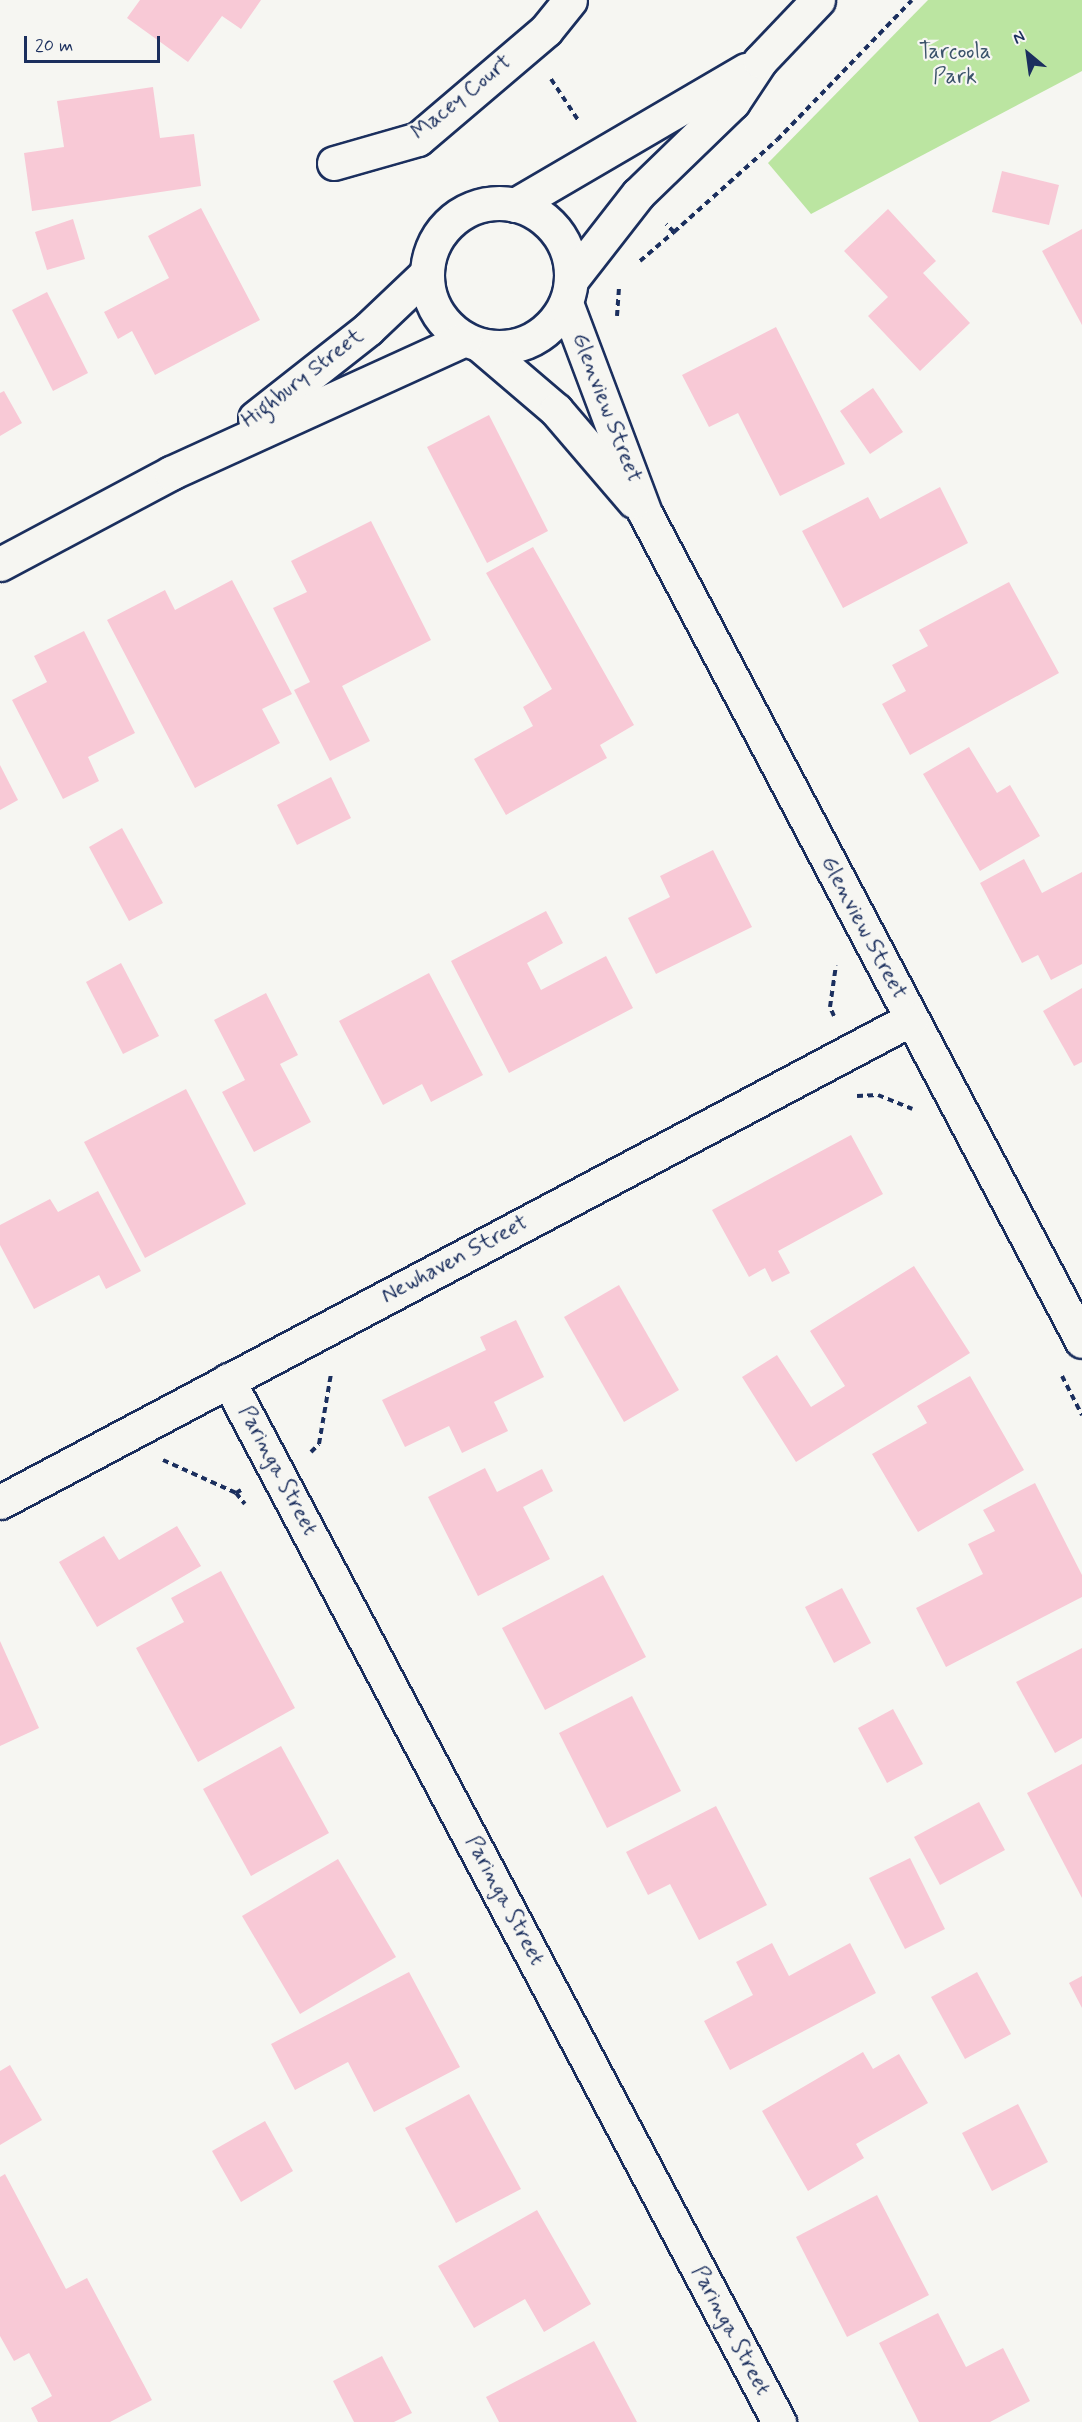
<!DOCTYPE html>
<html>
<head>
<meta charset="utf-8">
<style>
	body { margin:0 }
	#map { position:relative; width:1082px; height:2422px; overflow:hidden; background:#f6f6f2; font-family:Mynerve,sans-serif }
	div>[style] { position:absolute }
	.green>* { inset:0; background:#bbe5a1 }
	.building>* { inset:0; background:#f8c9d6 }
	.path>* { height:4px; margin-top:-2px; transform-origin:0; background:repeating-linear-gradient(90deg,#1b2f5e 0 6px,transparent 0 10.5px) }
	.roads { filter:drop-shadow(2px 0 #1b2f5e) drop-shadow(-2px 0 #1b2f5e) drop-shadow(0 2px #1b2f5e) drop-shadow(0 -2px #1b2f5e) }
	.minor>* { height:33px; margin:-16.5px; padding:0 16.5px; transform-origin:16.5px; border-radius:16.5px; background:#f6f6f2 }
	.minor>.ring { margin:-16.5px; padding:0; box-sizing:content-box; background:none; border:33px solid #f6f6f2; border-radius:50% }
	span { translate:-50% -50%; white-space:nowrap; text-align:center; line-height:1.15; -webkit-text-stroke:4.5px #f6f6f2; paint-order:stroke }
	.park-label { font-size:22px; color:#3b536b }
	.street-label { font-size:22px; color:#1b2f5e }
	.north { position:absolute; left:998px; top:24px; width:60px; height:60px; -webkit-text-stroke:4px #f6f6f2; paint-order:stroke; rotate:331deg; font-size:16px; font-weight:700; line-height:24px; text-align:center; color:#1b2f5e }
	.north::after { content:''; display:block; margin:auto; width:21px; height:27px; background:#1b2f5e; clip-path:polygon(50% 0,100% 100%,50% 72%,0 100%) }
	.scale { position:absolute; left:24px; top:36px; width:136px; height:27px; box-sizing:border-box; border:3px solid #1b2f5e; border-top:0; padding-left:8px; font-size:18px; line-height:21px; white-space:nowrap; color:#1b2f5e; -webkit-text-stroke:4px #f6f6f2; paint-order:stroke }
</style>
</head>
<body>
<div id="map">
	<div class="green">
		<i style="clip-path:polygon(928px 0,1082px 0,1082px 71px,811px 214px,768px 163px)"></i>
	</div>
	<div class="building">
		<i style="clip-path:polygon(140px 0,261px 0,241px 29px,222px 16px,188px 62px,127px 18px)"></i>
		<i style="clip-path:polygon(153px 87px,160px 138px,194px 134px,201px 186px,32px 211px,24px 153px,64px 147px,57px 101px)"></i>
		<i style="clip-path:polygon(1002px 171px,1059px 185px,1049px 225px,992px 212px)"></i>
		<i style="clip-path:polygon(201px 208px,260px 320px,155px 375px,132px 331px,118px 339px,104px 312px,169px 278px,148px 236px)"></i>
		<i style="clip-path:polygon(888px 209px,936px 261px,923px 273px,970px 323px,920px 371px,868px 316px,888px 297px,844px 251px)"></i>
		<i style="clip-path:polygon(73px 219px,85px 259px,47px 270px,35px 232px)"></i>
		<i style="clip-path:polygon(1082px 229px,1082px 325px,1042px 251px)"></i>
		<i style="clip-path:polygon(47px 292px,88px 373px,53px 391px,12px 310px)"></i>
		<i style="clip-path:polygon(776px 327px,845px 464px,780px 496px,738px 413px,709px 427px,682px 375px)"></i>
		<i style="clip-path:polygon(873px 388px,903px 432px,870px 454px,840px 411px)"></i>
		<i style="clip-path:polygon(4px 391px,22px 423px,0 436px,0 393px)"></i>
		<i style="clip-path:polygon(489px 415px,548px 531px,487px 563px,427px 447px)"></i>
		<i style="clip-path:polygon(940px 487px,968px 543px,843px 608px,802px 531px,868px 497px,880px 519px)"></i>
		<i style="clip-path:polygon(371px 521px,431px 640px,342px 686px,370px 741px,330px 761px,294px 690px,310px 682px,273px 608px,307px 592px,291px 561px)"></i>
		<i style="clip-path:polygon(533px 547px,634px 725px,600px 745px,607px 758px,506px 815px,474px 759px,533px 726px,523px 707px,552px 689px,486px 573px)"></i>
		<i style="clip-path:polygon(232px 580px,292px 694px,262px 709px,280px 743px,195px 788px,107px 620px,165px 590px,175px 610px)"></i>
		<i style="clip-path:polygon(1009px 582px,1059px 673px,910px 755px,882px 704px,906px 691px,892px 665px,928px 646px,919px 630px)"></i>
		<i style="clip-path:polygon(84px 631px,135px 733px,88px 757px,99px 781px,63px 799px,12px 700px,47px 682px,34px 656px)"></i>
		<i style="clip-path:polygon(969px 747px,997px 793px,1010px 785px,1040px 836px,980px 871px,923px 774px)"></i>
		<i style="clip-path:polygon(0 765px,18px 800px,0 810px)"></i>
		<i style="clip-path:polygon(331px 777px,351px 818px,297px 845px,277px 805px)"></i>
		<i style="clip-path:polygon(122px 828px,163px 903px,129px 921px,89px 847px)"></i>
		<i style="clip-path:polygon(713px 850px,752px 927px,656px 974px,628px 918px,670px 897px,660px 876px)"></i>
		<i style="clip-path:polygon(1024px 859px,1042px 893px,1082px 872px,1082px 964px,1051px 980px,1038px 955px,1022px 963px,980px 883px)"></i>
		<i style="clip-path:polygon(546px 911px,563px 943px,527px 963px,541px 990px,606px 956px,633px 1008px,509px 1073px,451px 961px)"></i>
		<i style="clip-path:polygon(121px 963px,159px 1036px,123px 1054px,86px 982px)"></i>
		<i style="clip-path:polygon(429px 973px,483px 1075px,431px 1102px,422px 1084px,383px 1105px,339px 1021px)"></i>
		<i style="clip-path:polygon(1082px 988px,1082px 1062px,1074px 1066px,1043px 1011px)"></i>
		<i style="clip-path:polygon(266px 993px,298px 1055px,280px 1064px,311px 1122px,254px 1152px,222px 1092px,245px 1080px,214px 1020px)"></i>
		<i style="clip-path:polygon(186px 1089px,246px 1204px,145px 1258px,84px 1142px)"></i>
		<i style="clip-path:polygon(851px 1135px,883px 1194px,778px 1251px,790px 1273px,772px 1282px,765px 1268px,749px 1277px,712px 1210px)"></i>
		<i style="clip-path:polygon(98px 1191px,141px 1271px,106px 1289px,99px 1275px,34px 1309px,0 1245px,0 1225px,50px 1199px,58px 1212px)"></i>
		<i style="clip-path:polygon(914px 1266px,970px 1353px,796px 1462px,742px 1377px,777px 1355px,811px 1407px,845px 1386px,810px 1331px)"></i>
		<i style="clip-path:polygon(619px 1285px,679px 1390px,624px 1422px,564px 1317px)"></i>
		<i style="clip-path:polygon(516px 1320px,544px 1377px,494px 1402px,508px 1431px,462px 1453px,449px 1426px,405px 1447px,382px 1400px,486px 1350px,480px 1337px)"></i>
		<i style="clip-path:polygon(970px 1376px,1024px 1470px,918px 1532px,872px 1454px,927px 1423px,917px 1406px)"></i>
		<i style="clip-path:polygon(485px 1468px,497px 1492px,542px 1469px,553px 1491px,523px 1507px,550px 1559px,478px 1596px,428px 1497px)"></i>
		<i style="clip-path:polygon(1035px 1483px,1082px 1575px,1082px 1597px,946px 1667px,916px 1608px,983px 1574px,968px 1544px,995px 1531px,983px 1510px)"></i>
		<i style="clip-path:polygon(177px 1526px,201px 1566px,97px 1627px,59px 1562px,104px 1536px,119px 1560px)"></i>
		<i style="clip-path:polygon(221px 1571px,295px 1708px,198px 1762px,136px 1648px,184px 1622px,171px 1598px)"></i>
		<i style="clip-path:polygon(603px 1575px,646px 1657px,545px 1710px,502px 1628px)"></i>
		<i style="clip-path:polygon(842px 1588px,871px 1643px,834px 1663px,805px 1607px)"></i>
		<i style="clip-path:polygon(0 1641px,39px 1728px,0 1746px)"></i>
		<i style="clip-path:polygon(1082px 1648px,1082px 1738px,1055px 1753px,1016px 1682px)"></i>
		<i style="clip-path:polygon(632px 1696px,681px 1791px,607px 1828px,559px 1733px)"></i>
		<i style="clip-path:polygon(893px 1709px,923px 1764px,887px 1783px,858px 1728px)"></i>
		<i style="clip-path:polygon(281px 1746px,329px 1833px,251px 1876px,203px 1789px)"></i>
		<i style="clip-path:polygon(1082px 1764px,1082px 1898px,1027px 1793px)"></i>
		<i style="clip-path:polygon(979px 1802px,1005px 1850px,940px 1885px,914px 1837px)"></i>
		<i style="clip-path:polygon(716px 1806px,767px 1905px,699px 1940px,670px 1884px,648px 1895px,626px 1852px)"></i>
		<i style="clip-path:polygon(910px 1858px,945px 1929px,905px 1949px,869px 1878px)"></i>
		<i style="clip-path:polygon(338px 1859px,396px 1957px,300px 2014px,242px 1916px)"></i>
		<i style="clip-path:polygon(772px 1943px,789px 1976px,850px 1943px,876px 1993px,730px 2070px,704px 2021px,753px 1995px,736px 1962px)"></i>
		<i style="clip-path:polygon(409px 1972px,460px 2067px,374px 2112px,348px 2062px,295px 2090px,271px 2044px)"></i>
		<i style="clip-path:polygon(977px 1972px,1011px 2034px,965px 2059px,931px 1997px)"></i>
		<i style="clip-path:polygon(1082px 1976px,1082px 2008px,1069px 1983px)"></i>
		<i style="clip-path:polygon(863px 2052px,873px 2069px,899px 2054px,928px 2103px,856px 2144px,864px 2158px,808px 2191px,762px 2111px)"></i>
		<i style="clip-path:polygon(10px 2065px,42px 2120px,0 2145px,0 2071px)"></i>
		<i style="clip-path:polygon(469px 2094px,521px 2189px,456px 2223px,405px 2128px)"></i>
		<i style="clip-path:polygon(1018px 2104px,1048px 2162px,992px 2191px,962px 2133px)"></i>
		<i style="clip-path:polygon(265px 2121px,293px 2171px,241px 2202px,212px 2151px)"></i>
		<i style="clip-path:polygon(5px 2174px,66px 2289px,87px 2278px,152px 2400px,110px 2422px,38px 2422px,31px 2408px,52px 2396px,29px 2353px,14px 2361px,0 2336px,0 2177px)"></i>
		<i style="clip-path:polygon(877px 2195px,929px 2295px,847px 2337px,796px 2237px)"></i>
		<i style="clip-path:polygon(537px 2210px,591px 2304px,544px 2332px,525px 2299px,474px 2328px,438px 2266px)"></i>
		<i style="clip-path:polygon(938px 2313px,966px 2367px,1003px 2348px,1030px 2401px,990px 2422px,919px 2422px,879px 2343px)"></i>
		<i style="clip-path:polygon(594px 2341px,637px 2422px,499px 2422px,486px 2397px)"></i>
		<i style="clip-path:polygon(382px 2356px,412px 2413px,394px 2422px,354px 2422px,333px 2381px)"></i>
	</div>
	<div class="path">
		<i style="left:551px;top:79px;width:49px;rotate:56.6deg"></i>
		<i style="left:674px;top:232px;width:138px;rotate:-41.8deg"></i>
		<i style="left:777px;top:140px;width:194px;rotate:-46deg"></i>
		<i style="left:640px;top:261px;width:45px;rotate:-40.5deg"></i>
		<i style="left:674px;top:232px;width:11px;rotate:-135deg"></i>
		<i style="left:617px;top:316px;width:28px;rotate:-86deg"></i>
		<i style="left:834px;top:1016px;width:10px;rotate:-114deg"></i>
		<i style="left:830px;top:1007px;width:42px;rotate:-81.9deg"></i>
		<i style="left:857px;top:1096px;width:21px;rotate:-3deg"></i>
		<i style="left:878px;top:1095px;width:37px;rotate:22deg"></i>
		<i style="left:1062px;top:1376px;width:44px;rotate:62.9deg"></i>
		<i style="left:311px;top:1452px;width:11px;rotate:-45deg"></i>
		<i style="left:319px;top:1444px;width:71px;rotate:-80.3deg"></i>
		<i style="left:163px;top:1460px;width:80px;rotate:24.3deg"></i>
		<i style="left:241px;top:1490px;width:6px;rotate:149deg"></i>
		<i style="left:236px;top:1493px;width:14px;rotate:51deg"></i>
	</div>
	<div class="roads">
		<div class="minor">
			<i style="left:334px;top:163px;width:87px;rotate:-15.9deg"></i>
			<i style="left:418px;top:139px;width:168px;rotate:-40.4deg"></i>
			<i style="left:546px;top:30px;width:38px;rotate:-51deg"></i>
			<i class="ring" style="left:427px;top:203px;width:111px;height:111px"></i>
			<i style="left:515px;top:205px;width:268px;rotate:-30.3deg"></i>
			<i style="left:571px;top:280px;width:109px;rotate:-52.1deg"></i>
			<i style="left:638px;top:194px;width:132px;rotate:-44.1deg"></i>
			<i style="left:733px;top:102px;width:49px;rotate:-56.6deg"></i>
			<i style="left:760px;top:61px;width:84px;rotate:-46.4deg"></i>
			<i style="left:566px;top:303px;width:224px;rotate:69.4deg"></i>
			<i style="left:645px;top:513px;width:936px;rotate:62.18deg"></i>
			<i style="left:481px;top:346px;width:99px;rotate:40.5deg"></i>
			<i style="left:556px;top:410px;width:120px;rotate:49.4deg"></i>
			<i style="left:255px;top:418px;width:144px;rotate:-38.2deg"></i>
			<i style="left:368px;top:329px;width:81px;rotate:-43.5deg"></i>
			<i style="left:0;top:564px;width:194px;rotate:-28deg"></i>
			<i style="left:171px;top:473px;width:323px;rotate:-24.5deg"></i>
			<i style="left:228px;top:1380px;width:1179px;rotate:62.13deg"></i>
			<i style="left:0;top:1502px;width:1031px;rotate:-27.93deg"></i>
		</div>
	</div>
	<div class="park-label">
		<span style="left:955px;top:65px">Tarcoola<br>Park</span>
	</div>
	<div class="street-label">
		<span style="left:462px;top:98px;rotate:-39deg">Macey Court</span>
		<span style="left:303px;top:379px;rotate:-38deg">Highbury Street</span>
		<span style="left:606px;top:408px;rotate:69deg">Glenview Street</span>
		<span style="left:863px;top:928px;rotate:62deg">Glenview Street</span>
		<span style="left:455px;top:1260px;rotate:-28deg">Newhaven Street</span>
		<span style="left:277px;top:1471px;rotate:62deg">Paringa Street</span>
		<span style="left:504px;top:1901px;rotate:62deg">Paringa Street</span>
		<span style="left:730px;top:2331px;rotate:62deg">Paringa Street</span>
	</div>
	<div class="north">N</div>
	<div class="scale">20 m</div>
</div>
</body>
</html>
